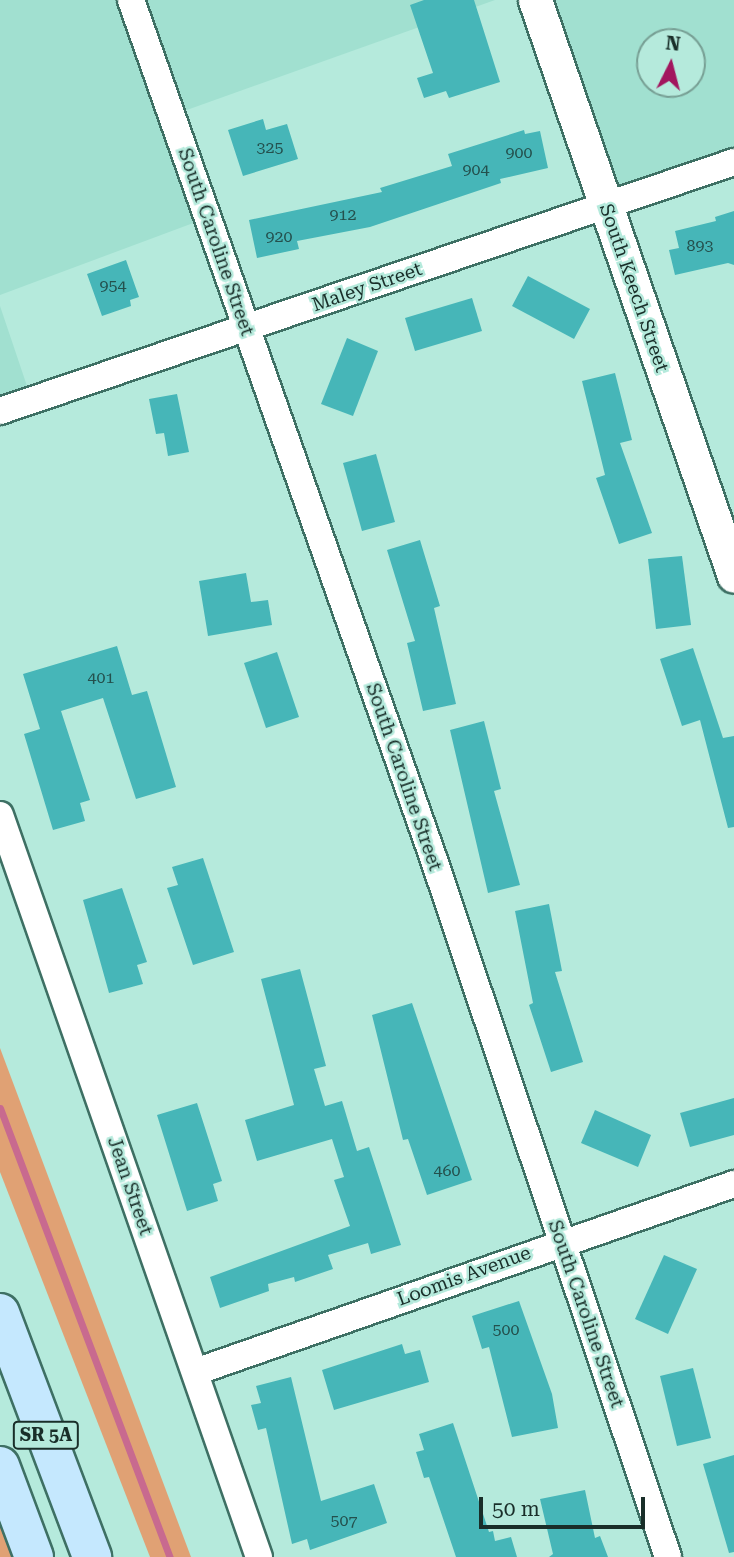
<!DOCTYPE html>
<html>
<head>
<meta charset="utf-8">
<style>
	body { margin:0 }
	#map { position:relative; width:734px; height:1557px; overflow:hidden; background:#b5eadc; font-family:"Roboto Serif",serif }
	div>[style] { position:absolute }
	.built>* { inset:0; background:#a1e0d0 }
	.green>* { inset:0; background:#e0a174 }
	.stream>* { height:7px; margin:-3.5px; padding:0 3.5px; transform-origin:3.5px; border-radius:3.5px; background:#c86a8f }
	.building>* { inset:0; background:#46b6b8 }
	.roads { filter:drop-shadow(2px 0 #3e7064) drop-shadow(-2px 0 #3e7064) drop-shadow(0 2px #3e7064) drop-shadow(0 -2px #3e7064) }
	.minor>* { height:26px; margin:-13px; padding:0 13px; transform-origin:13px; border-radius:13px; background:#fff }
	.tertiary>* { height:33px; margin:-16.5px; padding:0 16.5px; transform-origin:16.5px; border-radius:16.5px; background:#fff }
	.primary>* { height:38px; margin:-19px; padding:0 19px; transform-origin:19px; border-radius:19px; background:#c5e8fe }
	span { translate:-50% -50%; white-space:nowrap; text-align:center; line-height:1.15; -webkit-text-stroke:5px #b5eadc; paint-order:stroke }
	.number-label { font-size:16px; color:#24504d }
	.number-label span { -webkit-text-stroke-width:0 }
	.shield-label span { padding:2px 5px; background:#b5eadc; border:2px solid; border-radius:5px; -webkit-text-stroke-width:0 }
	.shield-label { font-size:18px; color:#192e29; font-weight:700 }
	.street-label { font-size:19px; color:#192e29 }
	.north { position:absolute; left:636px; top:28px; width:70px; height:70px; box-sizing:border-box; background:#b5eadc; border:2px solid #779f94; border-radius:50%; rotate:6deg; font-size:19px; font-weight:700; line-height:28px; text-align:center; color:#192e29 }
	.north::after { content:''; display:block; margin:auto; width:24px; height:32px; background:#a2165e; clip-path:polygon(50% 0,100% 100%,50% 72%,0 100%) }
	.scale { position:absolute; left:479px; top:1497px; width:166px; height:32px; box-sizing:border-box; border:4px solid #192e29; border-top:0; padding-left:9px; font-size:21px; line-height:24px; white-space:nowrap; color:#192e29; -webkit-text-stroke:5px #b5eadc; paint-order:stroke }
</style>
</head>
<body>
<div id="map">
	<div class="built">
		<i style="clip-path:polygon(0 0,119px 0,196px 222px,0 295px)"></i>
		<i style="clip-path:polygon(144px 0,495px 0,184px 111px)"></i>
		<i style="clip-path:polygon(evenodd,547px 0,734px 0,734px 149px,621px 188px,577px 87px,547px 0,650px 42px,692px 42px,692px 84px,650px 84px,650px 42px)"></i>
		<i style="clip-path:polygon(0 306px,28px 389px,0 398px)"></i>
	</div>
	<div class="green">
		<i style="clip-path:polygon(0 1048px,191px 1557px,150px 1557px,0 1172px)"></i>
		<i style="clip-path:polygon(0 1466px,34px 1557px,0 1557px)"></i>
	</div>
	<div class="stream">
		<i style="left:0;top:1108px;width:480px;rotate:69.3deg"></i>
	</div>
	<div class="building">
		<i style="clip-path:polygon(424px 0,474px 0,500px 82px,449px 98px,446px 91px,424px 98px,417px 78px,433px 73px,410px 5px)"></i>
		<i style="clip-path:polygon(263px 119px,266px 130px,287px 124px,298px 159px,243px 176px,228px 130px)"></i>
		<i style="clip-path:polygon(524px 130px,525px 134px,540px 131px,548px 168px,500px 179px,501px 183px,370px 227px,297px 241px,299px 249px,257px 258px,249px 220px,382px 192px,380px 188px,452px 166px,448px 154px)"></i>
		<i style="clip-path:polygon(734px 211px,734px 265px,728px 263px,675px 275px,669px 250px,679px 248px,675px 231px,716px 221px,715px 217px)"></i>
		<i style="clip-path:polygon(126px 260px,139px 297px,130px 300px,131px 306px,102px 316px,87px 274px)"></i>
		<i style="clip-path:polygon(528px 276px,590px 309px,574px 339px,512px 306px)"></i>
		<i style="clip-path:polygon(472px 298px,482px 331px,415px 351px,405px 318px)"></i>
		<i style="clip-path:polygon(347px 338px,378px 351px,353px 416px,321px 404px)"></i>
		<i style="clip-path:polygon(615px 373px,632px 440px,620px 443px,652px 533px,619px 544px,596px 478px,605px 475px,582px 381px)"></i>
		<i style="clip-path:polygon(177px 394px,189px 452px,168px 456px,164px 433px,156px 434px,149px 399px)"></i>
		<i style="clip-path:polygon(376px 454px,395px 522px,362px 531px,343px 463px)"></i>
		<i style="clip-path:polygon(420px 540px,440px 606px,434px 608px,456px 704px,423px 711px,407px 643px,415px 641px,387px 550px)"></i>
		<i style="clip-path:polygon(682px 556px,691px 625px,656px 629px,648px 559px)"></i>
		<i style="clip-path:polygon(246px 573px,251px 602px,268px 600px,272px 625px,208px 636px,199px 581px)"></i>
		<i style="clip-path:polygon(117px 646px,132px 695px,147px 691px,176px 787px,136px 799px,103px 698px,61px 711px,90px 800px,80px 803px,85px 821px,53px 830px,24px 734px,40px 729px,23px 674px)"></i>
		<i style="clip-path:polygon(693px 648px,723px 738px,734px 736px,734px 827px,728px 828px,700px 720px,682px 726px,660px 659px)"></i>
		<i style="clip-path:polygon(277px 652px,299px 717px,266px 728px,244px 663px)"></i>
		<i style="clip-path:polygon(484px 721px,501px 789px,494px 791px,520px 885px,488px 893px,450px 730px)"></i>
		<i style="clip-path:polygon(203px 858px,234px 952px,193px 965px,167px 888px,178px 885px,172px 867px)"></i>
		<i style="clip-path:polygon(122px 888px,147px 962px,137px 965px,143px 984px,109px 993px,83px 900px)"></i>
		<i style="clip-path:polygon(549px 904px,562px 971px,555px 972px,583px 1062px,551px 1072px,529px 1005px,533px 1003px,515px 911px)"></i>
		<i style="clip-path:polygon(300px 969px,326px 1066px,314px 1069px,325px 1106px,342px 1101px,357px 1151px,369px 1147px,401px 1245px,371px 1254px,368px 1243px,328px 1255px,333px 1269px,295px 1282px,294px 1277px,268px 1284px,269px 1291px,220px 1308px,210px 1277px,350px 1226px,334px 1180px,344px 1177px,332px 1139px,257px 1161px,245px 1120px,294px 1105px,261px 979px)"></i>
		<i style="clip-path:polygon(412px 1003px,472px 1180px,427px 1195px,408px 1139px,403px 1140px,372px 1015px)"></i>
		<i style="clip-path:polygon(734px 1098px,734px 1135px,690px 1147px,680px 1113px)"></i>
		<i style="clip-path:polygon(197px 1103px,222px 1181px,213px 1184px,218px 1201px,187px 1211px,157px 1115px)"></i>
		<i style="clip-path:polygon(595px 1110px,651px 1135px,638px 1167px,581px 1143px)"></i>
		<i style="clip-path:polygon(664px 1255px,697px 1269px,668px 1334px,635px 1319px)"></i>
		<i style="clip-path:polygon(519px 1301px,552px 1394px,558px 1428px,512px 1437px,489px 1347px,482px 1349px,472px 1316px)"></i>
		<i style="clip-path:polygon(402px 1344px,405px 1354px,420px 1350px,429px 1382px,334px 1410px,322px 1370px)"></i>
		<i style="clip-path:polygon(693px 1368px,711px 1438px,677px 1446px,660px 1376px)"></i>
		<i style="clip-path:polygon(291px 1377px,321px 1501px,374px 1484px,387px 1523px,310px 1550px,307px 1539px,292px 1544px,266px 1428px,258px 1430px,251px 1405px,261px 1403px,256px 1386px)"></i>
		<i style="clip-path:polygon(453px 1423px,489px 1532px,493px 1531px,495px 1541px,511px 1537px,517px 1557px,456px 1557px,429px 1477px,424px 1478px,416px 1452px,424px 1450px,419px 1434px)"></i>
		<i style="clip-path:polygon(734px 1455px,734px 1552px,729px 1553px,703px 1464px)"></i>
		<i style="clip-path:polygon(585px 1490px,595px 1538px,600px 1536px,608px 1557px,549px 1557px,553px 1554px,540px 1499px)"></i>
	</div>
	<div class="roads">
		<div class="minor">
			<i style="left:131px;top:0;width:912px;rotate:70.59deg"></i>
			<i style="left:434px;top:860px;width:735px;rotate:71.44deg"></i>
			<i style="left:0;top:411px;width:775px;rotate:-18.74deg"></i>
			<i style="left:0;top:815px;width:786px;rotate:70.76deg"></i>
			<i style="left:195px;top:1372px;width:571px;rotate:-19.23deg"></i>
		</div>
		<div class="tertiary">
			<i style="left:535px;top:0;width:609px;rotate:70.94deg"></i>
		</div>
		<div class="primary">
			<i style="left:0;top:1313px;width:261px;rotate:69.3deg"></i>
			<i style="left:0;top:1466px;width:97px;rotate:69.5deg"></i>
		</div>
	</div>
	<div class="number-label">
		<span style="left:270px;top:148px">325</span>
		<span style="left:519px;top:153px">900</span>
		<span style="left:476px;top:170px">904</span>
		<span style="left:343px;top:215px">912</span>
		<span style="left:279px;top:237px">920</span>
		<span style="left:700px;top:246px">893</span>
		<span style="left:113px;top:286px">954</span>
		<span style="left:101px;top:678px">401</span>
		<span style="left:447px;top:1171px">460</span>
		<span style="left:506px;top:1330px">500</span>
		<span style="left:344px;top:1521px">507</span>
	</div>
	<div class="shield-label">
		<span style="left:46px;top:1435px">SR 5A</span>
	</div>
	<div class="street-label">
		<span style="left:216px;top:242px;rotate:71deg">South Caroline Street</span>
		<span style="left:367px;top:287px;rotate:-19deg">Maley Street</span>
		<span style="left:634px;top:288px;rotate:71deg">South Keech Street</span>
		<span style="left:404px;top:777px;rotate:71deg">South Caroline Street</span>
		<span style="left:130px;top:1186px;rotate:71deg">Jean Street</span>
		<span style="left:464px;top:1276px;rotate:-20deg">Loomis Avenue</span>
		<span style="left:586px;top:1314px;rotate:71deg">South Caroline Street</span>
	</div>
	<div class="north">N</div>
	<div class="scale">50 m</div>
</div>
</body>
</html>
